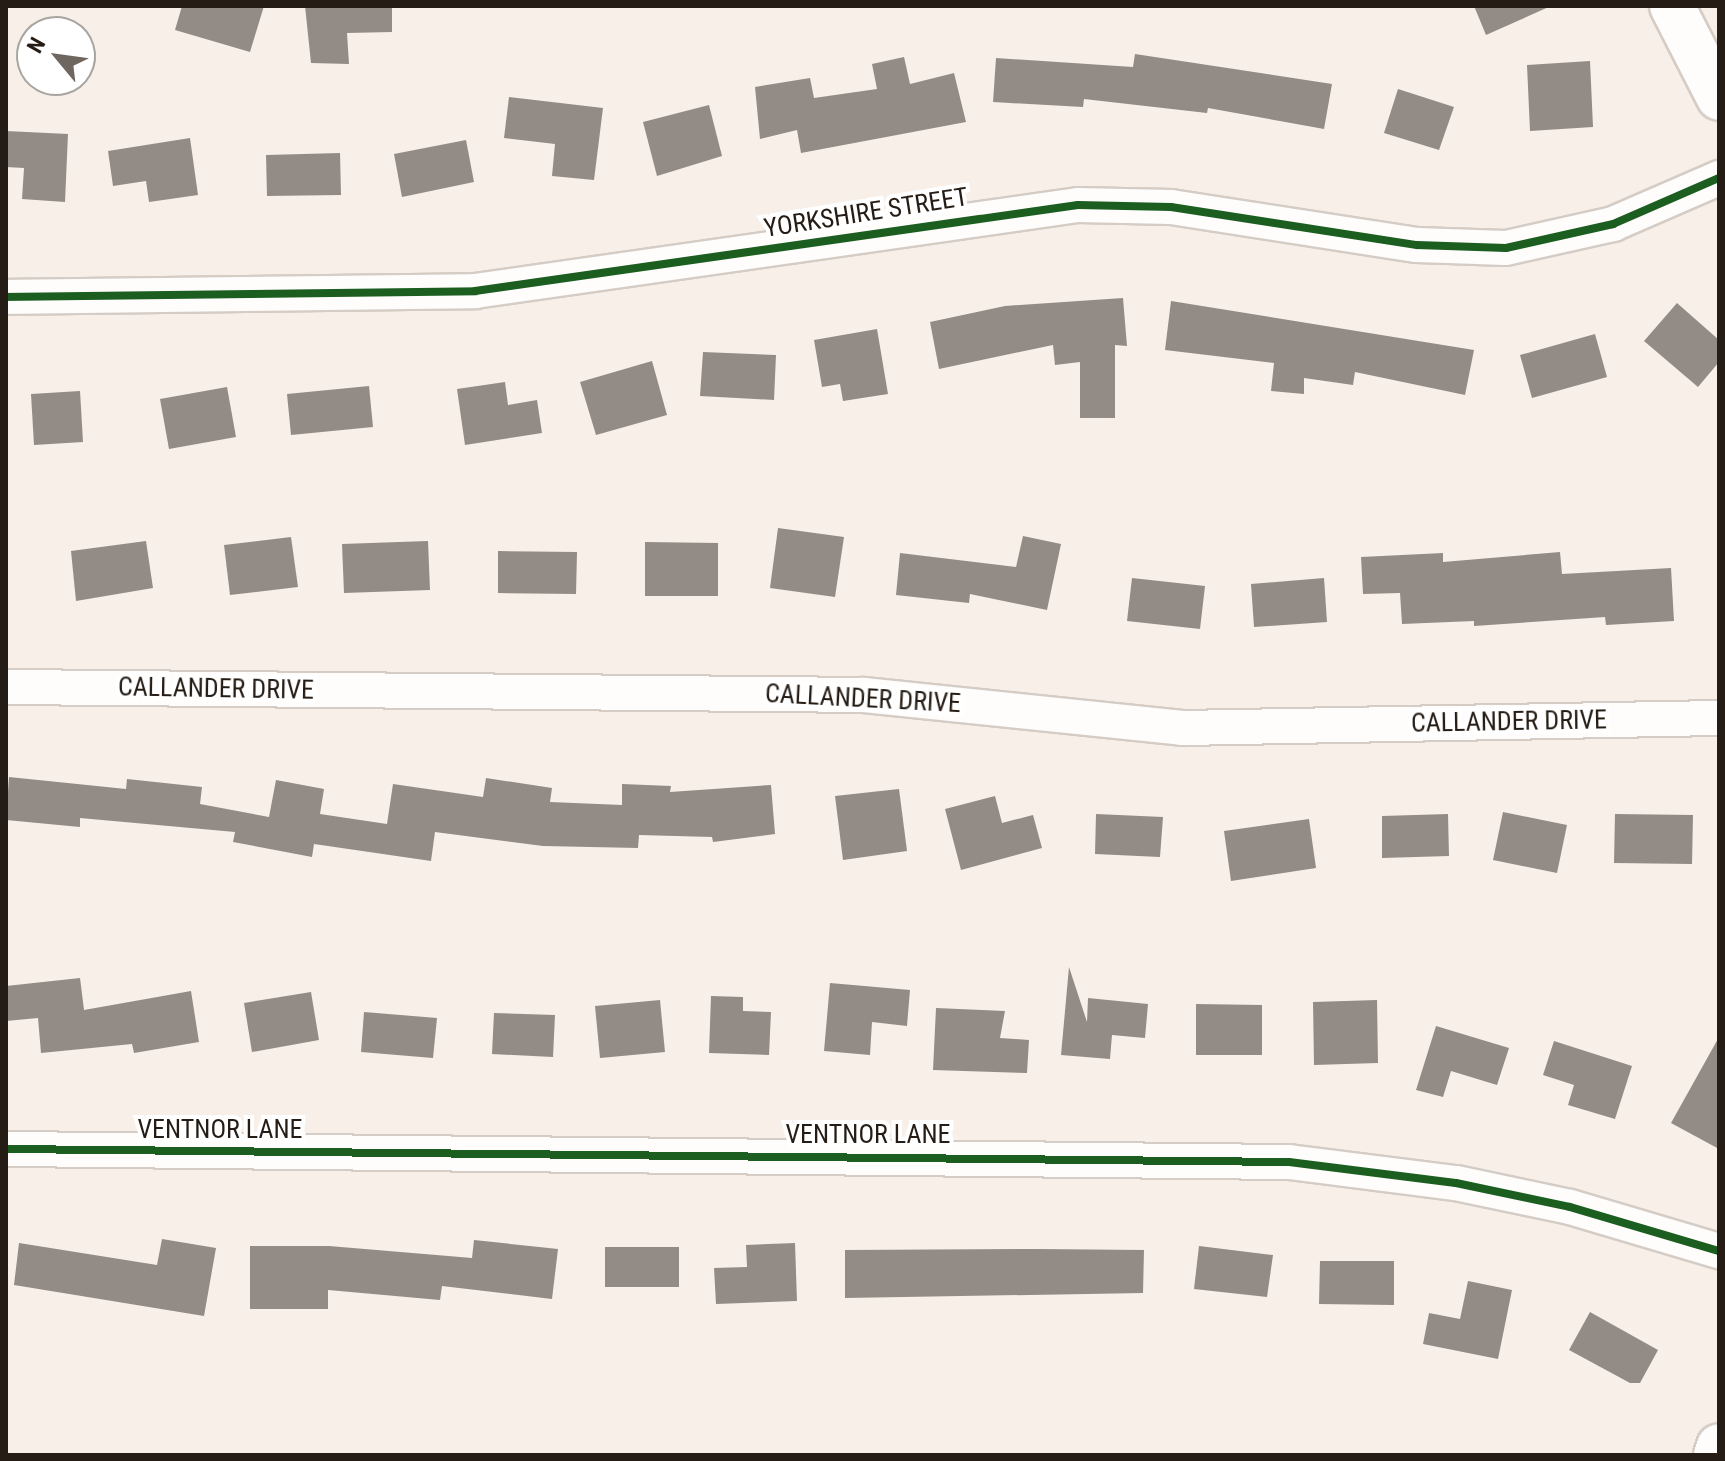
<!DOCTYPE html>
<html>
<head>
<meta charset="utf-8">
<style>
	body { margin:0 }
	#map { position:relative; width:1725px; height:1461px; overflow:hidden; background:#f7efe8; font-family:"Roboto Condensed",sans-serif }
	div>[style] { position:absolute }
	.building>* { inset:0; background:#938c86 }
	.roads { filter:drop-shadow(2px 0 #d4ccc5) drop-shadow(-2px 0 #d4ccc5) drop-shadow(0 2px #d4ccc5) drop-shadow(0 -2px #d4ccc5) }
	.minor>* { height:34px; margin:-17px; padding:0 17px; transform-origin:17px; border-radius:17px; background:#fefdfc }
	.tertiary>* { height:44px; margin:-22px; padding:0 22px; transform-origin:22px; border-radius:22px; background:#fefdfc }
	.cycleway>* { height:8px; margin:-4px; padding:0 4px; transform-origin:4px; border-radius:4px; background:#1b5e20 }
	span { translate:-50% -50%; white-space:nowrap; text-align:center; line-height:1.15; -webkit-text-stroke:8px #fff; paint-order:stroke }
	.street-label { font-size:26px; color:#251d15 }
	.frame { position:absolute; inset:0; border:8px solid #251d15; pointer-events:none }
	.north { position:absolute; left:16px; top:16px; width:80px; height:80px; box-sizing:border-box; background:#fff; border:2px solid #a8a5a1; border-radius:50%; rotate:299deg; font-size:22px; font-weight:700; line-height:32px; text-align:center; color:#251d15 }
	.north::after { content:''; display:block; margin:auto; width:28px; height:36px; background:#6e665f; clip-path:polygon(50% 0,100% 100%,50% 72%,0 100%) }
</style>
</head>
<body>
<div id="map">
	<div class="building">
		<i style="clip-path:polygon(182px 6px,264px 6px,250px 52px,175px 30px)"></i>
		<i style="clip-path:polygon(305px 6px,392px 6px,392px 32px,347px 33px,349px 64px,311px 63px)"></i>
		<i style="clip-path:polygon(1474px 6px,1551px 6px,1486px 35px)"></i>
		<i style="clip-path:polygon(1135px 54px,1332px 84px,1324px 129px,1208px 108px,1207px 113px,1084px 99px,1083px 107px,993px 102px,996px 58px,1133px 67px)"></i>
		<i style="clip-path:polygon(904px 57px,910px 84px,954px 73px,966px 122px,801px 153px,797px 130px,760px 139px,755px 87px,810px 78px,814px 98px,877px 89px,872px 64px)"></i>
		<i style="clip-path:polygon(1590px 61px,1593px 127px,1530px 131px,1527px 65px)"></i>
		<i style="clip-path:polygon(1398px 89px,1454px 107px,1439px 150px,1384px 133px)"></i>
		<i style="clip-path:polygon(509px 97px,603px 108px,594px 180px,552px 176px,555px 144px,504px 138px)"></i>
		<i style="clip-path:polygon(709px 105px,722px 156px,657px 176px,643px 122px)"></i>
		<i style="clip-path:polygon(6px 131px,68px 134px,65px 202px,22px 199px,24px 168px,6px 167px)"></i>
		<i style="clip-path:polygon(190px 138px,198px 195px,149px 202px,146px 181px,113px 186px,108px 151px)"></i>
		<i style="clip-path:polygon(466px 140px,474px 182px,402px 197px,394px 154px)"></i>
		<i style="clip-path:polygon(340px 153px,341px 195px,267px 196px,266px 155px)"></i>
		<i style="clip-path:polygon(1123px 298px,1127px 346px,1115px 345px,1115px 418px,1080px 418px,1080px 362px,1055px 365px,1053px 345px,939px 369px,930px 322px,1005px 306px)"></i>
		<i style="clip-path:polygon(1171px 301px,1474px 350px,1465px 395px,1355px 372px,1353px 385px,1304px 378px,1304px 394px,1271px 391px,1274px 363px,1165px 350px)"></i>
		<i style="clip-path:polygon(1677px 303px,1719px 340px,1719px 362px,1698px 387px,1644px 341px)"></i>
		<i style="clip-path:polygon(877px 329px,888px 394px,843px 401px,840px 384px,822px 387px,814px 340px)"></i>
		<i style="clip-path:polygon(1595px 334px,1607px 377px,1532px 398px,1520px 355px)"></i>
		<i style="clip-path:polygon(703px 352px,776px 355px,774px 400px,700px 396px)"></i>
		<i style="clip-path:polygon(652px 361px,667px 415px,596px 435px,580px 382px)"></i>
		<i style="clip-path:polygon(505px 382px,508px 405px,537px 400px,542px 433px,465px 445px,457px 389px)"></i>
		<i style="clip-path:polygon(369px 386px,373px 427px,291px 435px,287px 394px)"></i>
		<i style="clip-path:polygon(227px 387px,236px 437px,169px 449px,160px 399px)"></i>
		<i style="clip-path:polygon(80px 391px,83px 442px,34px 445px,31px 394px)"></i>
		<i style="clip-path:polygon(778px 528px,844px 537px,835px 597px,770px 588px)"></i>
		<i style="clip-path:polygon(1023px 536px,1061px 544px,1047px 610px,970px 594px,969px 603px,896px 595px,900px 553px,1016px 567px)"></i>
		<i style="clip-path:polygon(291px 537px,298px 587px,230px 595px,224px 545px)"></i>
		<i style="clip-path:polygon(146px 541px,153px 588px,76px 601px,71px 551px)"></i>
		<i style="clip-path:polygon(428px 541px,430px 590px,344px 593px,342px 544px)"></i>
		<i style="clip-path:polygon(645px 542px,718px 543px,718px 596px,645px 596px)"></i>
		<i style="clip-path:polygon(498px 551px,577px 552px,576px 594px,498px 593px)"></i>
		<i style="clip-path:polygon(1560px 552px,1562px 574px,1671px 568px,1674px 621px,1606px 625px,1605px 617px,1474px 626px,1474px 621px,1402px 624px,1400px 593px,1363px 594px,1361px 557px,1443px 553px,1443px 562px)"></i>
		<i style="clip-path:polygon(1132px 578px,1205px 586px,1200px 629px,1127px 621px)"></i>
		<i style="clip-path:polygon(1324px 578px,1327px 622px,1254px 627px,1251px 584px)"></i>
		<i style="clip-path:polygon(9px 777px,126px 789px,127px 779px,202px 787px,200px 804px,269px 817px,276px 780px,324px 789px,320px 814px,387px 824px,393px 784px,483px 797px,486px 778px,552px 788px,550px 802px,622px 805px,622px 784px,671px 786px,670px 792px,771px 785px,775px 834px,713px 842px,712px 837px,639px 835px,638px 848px,543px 846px,435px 832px,431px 861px,314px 844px,312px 857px,233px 842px,235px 832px,80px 818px,80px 827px,6px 820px)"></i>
		<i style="clip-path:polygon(899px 789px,907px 851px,843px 860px,835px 796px)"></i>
		<i style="clip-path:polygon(995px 796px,1002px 823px,1033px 815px,1042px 848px,961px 870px,945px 809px)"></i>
		<i style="clip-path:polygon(1503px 812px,1567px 825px,1557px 873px,1493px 860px)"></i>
		<i style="clip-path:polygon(1096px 814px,1163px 817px,1160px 857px,1095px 854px)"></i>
		<i style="clip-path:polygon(1448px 814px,1449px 856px,1382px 858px,1382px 816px)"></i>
		<i style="clip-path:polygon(1615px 814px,1693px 815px,1692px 864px,1614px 863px)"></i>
		<i style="clip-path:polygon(1309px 819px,1316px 868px,1231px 881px,1224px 831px)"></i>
		<i style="clip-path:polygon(1069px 967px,1087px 1022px,1088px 998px,1148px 1004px,1145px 1038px,1112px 1035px,1110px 1059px,1061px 1055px)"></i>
		<i style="clip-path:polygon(80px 978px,84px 1010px,191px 991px,199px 1042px,134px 1053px,132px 1044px,41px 1053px,38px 1018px,6px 1021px,6px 986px)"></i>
		<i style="clip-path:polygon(830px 983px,910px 990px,907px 1026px,872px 1022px,870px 1055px,824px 1051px)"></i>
		<i style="clip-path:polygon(311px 992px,319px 1040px,252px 1052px,244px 1003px)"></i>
		<i style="clip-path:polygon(711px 996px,743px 997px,743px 1011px,771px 1012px,769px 1055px,709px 1053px)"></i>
		<i style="clip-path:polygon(660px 1000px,665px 1052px,600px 1058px,595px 1006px)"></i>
		<i style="clip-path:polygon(1377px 1000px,1378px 1063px,1314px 1065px,1313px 1002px)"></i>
		<i style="clip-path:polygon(1196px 1004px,1262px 1005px,1262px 1055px,1196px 1055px)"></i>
		<i style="clip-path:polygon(936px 1008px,1005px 1011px,1000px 1038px,1029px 1040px,1027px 1073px,933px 1070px)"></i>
		<i style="clip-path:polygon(364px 1012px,437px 1018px,433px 1058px,361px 1052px)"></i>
		<i style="clip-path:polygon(494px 1013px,555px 1015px,553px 1057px,492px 1054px)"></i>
		<i style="clip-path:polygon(1436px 1026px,1509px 1048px,1497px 1085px,1451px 1071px,1443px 1097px,1416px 1090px)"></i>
		<i style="clip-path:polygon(1719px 1037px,1719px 1149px,1671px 1123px)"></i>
		<i style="clip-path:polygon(1554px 1041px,1632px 1066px,1615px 1119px,1568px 1105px,1574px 1085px,1543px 1075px)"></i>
		<i style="clip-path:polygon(162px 1239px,216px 1248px,204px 1316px,14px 1285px,19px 1243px,157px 1265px)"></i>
		<i style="clip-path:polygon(474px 1240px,558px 1249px,552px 1299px,442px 1286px,440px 1300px,328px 1290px,328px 1309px,250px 1309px,250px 1246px,329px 1246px,472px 1258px)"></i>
		<i style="clip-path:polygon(795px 1243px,797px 1301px,716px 1304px,714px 1268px,747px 1267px,746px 1245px)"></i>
		<i style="clip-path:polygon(1199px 1246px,1273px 1255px,1267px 1297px,1194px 1289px)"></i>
		<i style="clip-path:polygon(605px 1247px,679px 1247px,679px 1287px,605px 1287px)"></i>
		<i style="clip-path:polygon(1038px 1249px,1144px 1250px,1143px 1293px,845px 1298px,845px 1250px)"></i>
		<i style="clip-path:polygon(1320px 1261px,1394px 1261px,1394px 1305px,1319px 1304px)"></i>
		<i style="clip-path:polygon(1468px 1281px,1512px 1290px,1498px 1359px,1423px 1344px,1429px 1313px,1460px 1319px)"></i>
		<i style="clip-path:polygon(1590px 1312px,1658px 1350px,1640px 1383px,1630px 1383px,1569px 1350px)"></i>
	</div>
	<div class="roads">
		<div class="minor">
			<i style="left:6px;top:297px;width:469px;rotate:-0.7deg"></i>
			<i style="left:475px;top:291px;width:609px;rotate:-8.12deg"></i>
			<i style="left:1078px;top:205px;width:93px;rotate:1.2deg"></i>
			<i style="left:1171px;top:207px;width:249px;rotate:8.8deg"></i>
			<i style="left:1417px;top:245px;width:89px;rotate:1.9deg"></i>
			<i style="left:1506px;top:248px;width:110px;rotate:-12.6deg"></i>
			<i style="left:1613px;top:224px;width:116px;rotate:-23.5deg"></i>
			<i style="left:6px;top:687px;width:858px;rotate:0.53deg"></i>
			<i style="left:864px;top:695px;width:320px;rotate:5.9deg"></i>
			<i style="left:1182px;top:728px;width:537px;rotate:-1.07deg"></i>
			<i style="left:6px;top:1149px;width:1283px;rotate:0.58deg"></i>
			<i style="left:1289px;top:1162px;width:168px;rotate:7.2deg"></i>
			<i style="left:1456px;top:1183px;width:116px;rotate:11.9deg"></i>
			<i style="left:1570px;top:1207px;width:155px;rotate:16.5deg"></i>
		</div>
		<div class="tertiary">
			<i style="left:1672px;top:6px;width:103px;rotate:62.9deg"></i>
			<i style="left:1716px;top:1455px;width:9px;rotate:-72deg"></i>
		</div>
	</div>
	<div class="cycleway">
		<i style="left:6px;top:297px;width:469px;rotate:-0.7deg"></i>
		<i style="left:475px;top:291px;width:609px;rotate:-8.12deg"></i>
		<i style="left:1078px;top:205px;width:93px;rotate:1.2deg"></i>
		<i style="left:1171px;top:207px;width:249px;rotate:8.8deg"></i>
		<i style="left:1417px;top:245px;width:89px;rotate:1.9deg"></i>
		<i style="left:1506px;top:248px;width:110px;rotate:-12.6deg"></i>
		<i style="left:1613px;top:224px;width:116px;rotate:-23.5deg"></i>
		<i style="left:6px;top:1149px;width:1283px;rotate:0.58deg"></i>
		<i style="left:1289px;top:1162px;width:168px;rotate:7.2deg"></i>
		<i style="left:1456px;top:1183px;width:116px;rotate:11.9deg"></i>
		<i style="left:1570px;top:1207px;width:155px;rotate:16.5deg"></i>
	</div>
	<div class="street-label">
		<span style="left:866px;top:213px;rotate:-9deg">YORKSHIRE STREET</span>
		<span style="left:216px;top:689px;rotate:1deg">CALLANDER DRIVE</span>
		<span style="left:863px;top:699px;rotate:3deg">CALLANDER DRIVE</span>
		<span style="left:1509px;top:722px;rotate:-1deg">CALLANDER DRIVE</span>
		<span style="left:220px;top:1130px">VENTNOR LANE</span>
		<span style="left:868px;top:1135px">VENTNOR LANE</span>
	</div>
	<div class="frame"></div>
	<div class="north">N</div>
</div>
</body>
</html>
